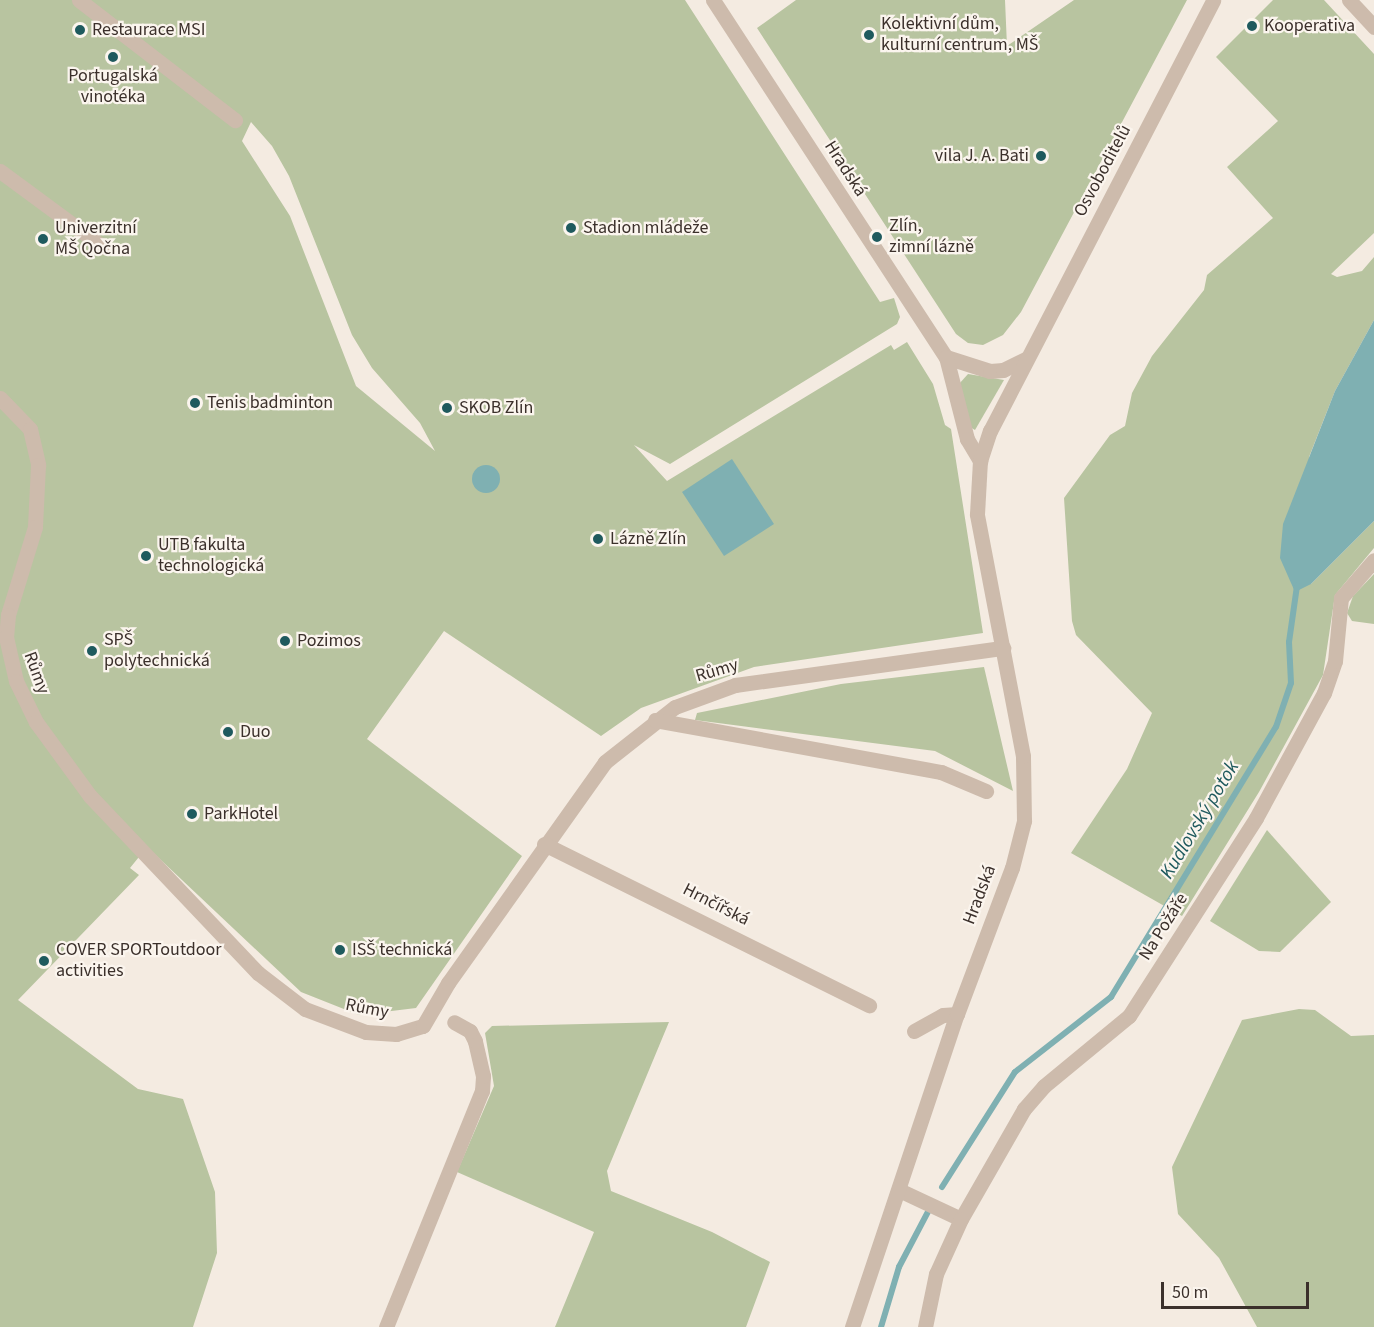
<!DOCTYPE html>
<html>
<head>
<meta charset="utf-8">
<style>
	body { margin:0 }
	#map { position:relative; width:1374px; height:1327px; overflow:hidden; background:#f4ebe1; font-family:"Source Sans 3",sans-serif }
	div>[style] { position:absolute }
	.green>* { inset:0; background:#b8c4a0 }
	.water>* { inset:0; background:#7fb0b2 }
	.round { border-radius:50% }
	.stream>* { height:6px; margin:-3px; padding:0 3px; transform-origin:3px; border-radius:3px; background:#7fb0b2 }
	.minor>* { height:15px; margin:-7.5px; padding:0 7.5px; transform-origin:7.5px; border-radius:7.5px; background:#cdbbac }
	.tertiary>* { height:15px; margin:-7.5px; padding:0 7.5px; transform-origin:7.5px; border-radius:7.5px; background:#cdbbac }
	.dots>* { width:16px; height:16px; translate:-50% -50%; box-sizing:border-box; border:3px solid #fbf5ee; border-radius:50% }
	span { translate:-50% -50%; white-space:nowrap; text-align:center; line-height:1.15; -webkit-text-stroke:4.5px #fbf5ee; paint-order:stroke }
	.poi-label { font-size:18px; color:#3b302b }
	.left { translate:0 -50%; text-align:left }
	.right { translate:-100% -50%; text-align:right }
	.street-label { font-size:18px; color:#3b302b }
	.water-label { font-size:20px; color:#1f5a5e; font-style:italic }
	.scale { position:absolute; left:1161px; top:1282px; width:148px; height:27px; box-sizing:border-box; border:3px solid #3b302b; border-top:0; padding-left:8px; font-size:18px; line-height:21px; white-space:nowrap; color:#3b302b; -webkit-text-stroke:4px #fbf5ee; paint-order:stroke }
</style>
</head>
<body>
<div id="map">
	<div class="green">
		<i style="clip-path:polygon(evenodd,0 0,685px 0,880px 302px,894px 298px,900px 317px,897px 324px,670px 464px,634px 445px,667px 481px,891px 345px,894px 350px,907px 342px,933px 384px,945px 425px,951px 429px,983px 633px,754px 667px,641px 708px,601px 736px,444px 631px,367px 739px,522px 856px,416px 1008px,359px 1015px,301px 992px,147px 847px,130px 868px,139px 875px,18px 1000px,138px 1089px,183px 1099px,215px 1192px,217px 1253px,193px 1327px,0 1327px,0 0,251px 122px,272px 146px,289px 176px,352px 335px,372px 368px,420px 423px,435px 451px,356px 386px,290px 216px,242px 141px,251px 122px)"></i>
		<i style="clip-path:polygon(796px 0,1005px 0,1007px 46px,1074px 0,1187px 0,1021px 312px,1003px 335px,983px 345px,968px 343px,956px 334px,757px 28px)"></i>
		<i style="clip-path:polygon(1273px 0,1324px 0,1374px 54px,1374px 233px,1331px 274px,1337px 277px,1362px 271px,1374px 257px,1374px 320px,1335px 391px,1309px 457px,1311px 584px,1374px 521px,1374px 548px,1335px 595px,1323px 675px,1259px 792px,1182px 916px,1071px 853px,1127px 769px,1152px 713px,1076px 635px,1072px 621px,1064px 498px,1110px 435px,1125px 426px,1132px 393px,1152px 356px,1204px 290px,1207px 275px,1273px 218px,1227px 167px,1278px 121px,1216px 57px)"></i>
		<i style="clip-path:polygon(968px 374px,1004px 380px,975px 430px,970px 427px,959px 384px)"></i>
		<i style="clip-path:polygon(1374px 574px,1374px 624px,1352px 621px,1347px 613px,1353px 596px)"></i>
		<i style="clip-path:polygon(984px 667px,1013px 791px,935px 751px,695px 720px,697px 713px,841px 684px)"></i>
		<i style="clip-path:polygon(1267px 830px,1331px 902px,1280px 952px,1259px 951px,1210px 921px)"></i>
		<i style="clip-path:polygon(1299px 1009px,1315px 1010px,1351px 1036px,1374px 1035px,1374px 1327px,1257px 1327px,1219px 1258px,1178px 1214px,1172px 1167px,1242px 1020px)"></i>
		<i style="clip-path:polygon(669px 1022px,607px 1171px,611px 1191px,712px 1232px,770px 1262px,746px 1327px,555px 1327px,594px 1232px,457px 1172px,494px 1086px,485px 1033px,492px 1026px)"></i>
	</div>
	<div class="water">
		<i style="clip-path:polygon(1374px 320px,1374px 521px,1311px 584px,1295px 592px,1280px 558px,1283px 524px,1335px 391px)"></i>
		<i style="clip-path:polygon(732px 459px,774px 524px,724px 556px,682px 492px)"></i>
		<i class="round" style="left:472px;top:465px;width:28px;height:28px"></i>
	</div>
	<div class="stream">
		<i style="left:942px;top:1187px;width:136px;rotate:-57.6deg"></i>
		<i style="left:1015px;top:1072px;width:122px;rotate:-38deg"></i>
		<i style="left:1111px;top:997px;width:316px;rotate:-58.6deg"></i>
		<i style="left:1276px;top:727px;width:46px;rotate:-71.2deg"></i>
		<i style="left:1291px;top:683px;width:41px;rotate:-92.8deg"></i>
		<i style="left:1289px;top:642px;width:57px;rotate:-81.9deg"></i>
		<i style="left:881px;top:1327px;width:63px;rotate:-73.3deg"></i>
		<i style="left:899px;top:1267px;width:69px;rotate:-62.3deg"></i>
	</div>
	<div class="minor">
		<i style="left:79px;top:0;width:197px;rotate:37.6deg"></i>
		<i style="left:713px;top:0;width:426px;rotate:56.9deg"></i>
		<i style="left:946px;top:357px;width:46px;rotate:17.7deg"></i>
		<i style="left:990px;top:371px;width:13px;rotate:-4deg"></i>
		<i style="left:1003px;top:370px;width:25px;rotate:-26deg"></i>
		<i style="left:0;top:171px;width:128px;rotate:36.4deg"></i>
		<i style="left:946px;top:357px;width:85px;rotate:75.6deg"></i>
		<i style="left:967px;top:439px;width:26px;rotate:59deg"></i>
		<i style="left:0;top:398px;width:43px;rotate:45.9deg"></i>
		<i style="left:30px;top:429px;width:37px;rotate:77deg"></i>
		<i style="left:38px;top:465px;width:62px;rotate:92.8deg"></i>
		<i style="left:35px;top:527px;width:92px;rotate:107.1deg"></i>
		<i style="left:8px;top:615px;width:22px;rotate:95deg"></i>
		<i style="left:6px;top:637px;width:45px;rotate:77.2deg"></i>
		<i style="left:16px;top:681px;width:46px;rotate:64deg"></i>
		<i style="left:36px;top:722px;width:92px;rotate:53.9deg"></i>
		<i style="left:90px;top:796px;width:244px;rotate:46.5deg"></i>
		<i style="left:258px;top:973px;width:59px;rotate:37.5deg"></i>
		<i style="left:305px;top:1009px;width:65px;rotate:20.7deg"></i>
		<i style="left:366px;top:1032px;width:30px;rotate:4deg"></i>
		<i style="left:396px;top:1034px;width:28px;rotate:-17deg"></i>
		<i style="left:423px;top:1026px;width:50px;rotate:-59.8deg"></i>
		<i style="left:448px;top:983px;width:271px;rotate:-54.6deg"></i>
		<i style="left:605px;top:762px;width:89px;rotate:-38.2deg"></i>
		<i style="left:675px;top:707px;width:64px;rotate:-20.1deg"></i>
		<i style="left:735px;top:685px;width:271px;rotate:-7.9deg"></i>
		<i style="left:655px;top:720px;width:291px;rotate:10.3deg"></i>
		<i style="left:941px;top:772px;width:49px;rotate:22.9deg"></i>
		<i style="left:544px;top:844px;width:363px;rotate:26.4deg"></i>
		<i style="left:914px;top:1031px;width:33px;rotate:-29deg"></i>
		<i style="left:943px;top:1015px;width:14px;rotate:-4deg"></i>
		<i style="left:899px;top:1190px;width:68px;rotate:25.1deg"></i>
		<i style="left:961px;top:1219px;width:127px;rotate:-60.2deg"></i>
		<i style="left:1024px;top:1109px;width:30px;rotate:-49deg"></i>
		<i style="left:1044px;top:1086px;width:110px;rotate:-39.5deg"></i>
		<i style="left:1129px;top:1016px;width:235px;rotate:-57.3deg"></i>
		<i style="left:1256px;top:818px;width:142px;rotate:-61.5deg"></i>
		<i style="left:1324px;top:693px;width:34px;rotate:-71deg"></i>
		<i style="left:1335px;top:661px;width:63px;rotate:-84.6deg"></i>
		<i style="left:1341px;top:598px;width:50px;rotate:-49deg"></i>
		<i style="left:386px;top:1327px;width:255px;rotate:-67.9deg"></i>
		<i style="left:482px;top:1091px;width:15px;rotate:-86deg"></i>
		<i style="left:483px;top:1076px;width:36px;rotate:-103deg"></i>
		<i style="left:475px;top:1041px;width:11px;rotate:-117deg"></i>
		<i style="left:470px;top:1031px;width:18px;rotate:-151deg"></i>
		<i style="left:925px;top:1327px;width:54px;rotate:-78.3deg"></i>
		<i style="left:936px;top:1274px;width:60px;rotate:-65.6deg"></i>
	</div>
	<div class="tertiary">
		<i style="left:1349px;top:0;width:37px;rotate:47deg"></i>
		<i style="left:852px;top:1327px;width:330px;rotate:-71.5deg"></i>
		<i style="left:957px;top:1014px;width:156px;rotate:-69.4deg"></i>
		<i style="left:1012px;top:868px;width:49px;rotate:-75.7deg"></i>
		<i style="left:1024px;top:821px;width:65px;rotate:-90.9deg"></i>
		<i style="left:1023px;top:756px;width:246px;rotate:-100.8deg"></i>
		<i style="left:977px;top:514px;width:53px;rotate:-86.8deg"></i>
		<i style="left:980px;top:461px;width:32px;rotate:-72deg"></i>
		<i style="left:990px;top:431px;width:485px;rotate:-62.6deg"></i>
	</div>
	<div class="dots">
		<i style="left:1252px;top:26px;background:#1f5a5e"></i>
		<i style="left:80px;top:30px;background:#1f5a5e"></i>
		<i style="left:869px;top:35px;background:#1f5a5e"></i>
		<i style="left:113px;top:57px;background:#1f5a5e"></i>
		<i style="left:1041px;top:156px;background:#1f5a5e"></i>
		<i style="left:571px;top:228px;background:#1f5a5e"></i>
		<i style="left:877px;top:237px;background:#1f5a5e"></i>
		<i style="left:43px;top:239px;background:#1f5a5e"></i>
		<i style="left:195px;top:403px;background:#1f5a5e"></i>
		<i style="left:447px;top:408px;background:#1f5a5e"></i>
		<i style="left:598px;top:539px;background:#1f5a5e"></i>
		<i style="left:146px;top:556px;background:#1f5a5e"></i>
		<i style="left:285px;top:641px;background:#1f5a5e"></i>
		<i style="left:92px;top:651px;background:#1f5a5e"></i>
		<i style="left:228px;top:732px;background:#1f5a5e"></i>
		<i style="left:192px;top:814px;background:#1f5a5e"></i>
		<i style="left:340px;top:950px;background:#1f5a5e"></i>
		<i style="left:44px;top:961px;background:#1f5a5e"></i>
	</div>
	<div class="poi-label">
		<span class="left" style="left:881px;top:35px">Kolektivní dům,<br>kulturní centrum, MŠ</span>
		<span class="left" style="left:1264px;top:26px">Kooperativa</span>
		<span class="left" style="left:92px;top:30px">Restaurace MSI</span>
		<span style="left:113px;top:87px">Portugalská<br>vinotéka</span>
		<span class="right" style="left:1029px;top:156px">vila J. A. Bati</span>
		<span class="left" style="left:889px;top:237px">Zlín,<br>zimní lázně</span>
		<span class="left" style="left:583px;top:228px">Stadion mládeže</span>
		<span class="left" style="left:55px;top:239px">Univerzitní<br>MŠ Qočna</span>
		<span class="left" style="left:207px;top:403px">Tenis badminton</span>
		<span class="left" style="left:459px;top:408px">SKOB Zlín</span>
		<span class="left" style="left:610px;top:539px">Lázně Zlín</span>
		<span class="left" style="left:158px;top:556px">UTB fakulta<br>technologická</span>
		<span class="left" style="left:104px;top:651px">SPŠ<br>polytechnická</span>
		<span class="left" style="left:297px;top:641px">Pozimos</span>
		<span class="left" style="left:240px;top:732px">Duo</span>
		<span class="left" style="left:204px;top:814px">ParkHotel</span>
		<span class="left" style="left:352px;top:950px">ISŠ technická</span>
		<span class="left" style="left:56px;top:961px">COVER SPORToutdoor<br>activities</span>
	</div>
	<div class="street-label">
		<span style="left:845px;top:169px;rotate:57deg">Hradská</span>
		<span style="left:1103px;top:171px;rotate:-62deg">Osvoboditelů</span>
		<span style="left:717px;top:671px;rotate:-16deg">Růmy</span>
		<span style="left:36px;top:673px;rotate:70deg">Růmy</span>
		<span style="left:980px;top:895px;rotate:-69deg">Hradská</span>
		<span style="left:716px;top:905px;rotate:27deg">Hrnčířská</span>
		<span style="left:1164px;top:927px;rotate:-58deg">Na Požáře</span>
		<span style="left:367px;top:1009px;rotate:11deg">Růmy</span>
	</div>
	<div class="water-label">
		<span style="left:1200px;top:820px;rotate:-59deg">Kudlovský potok</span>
	</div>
	<div class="scale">50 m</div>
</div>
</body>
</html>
